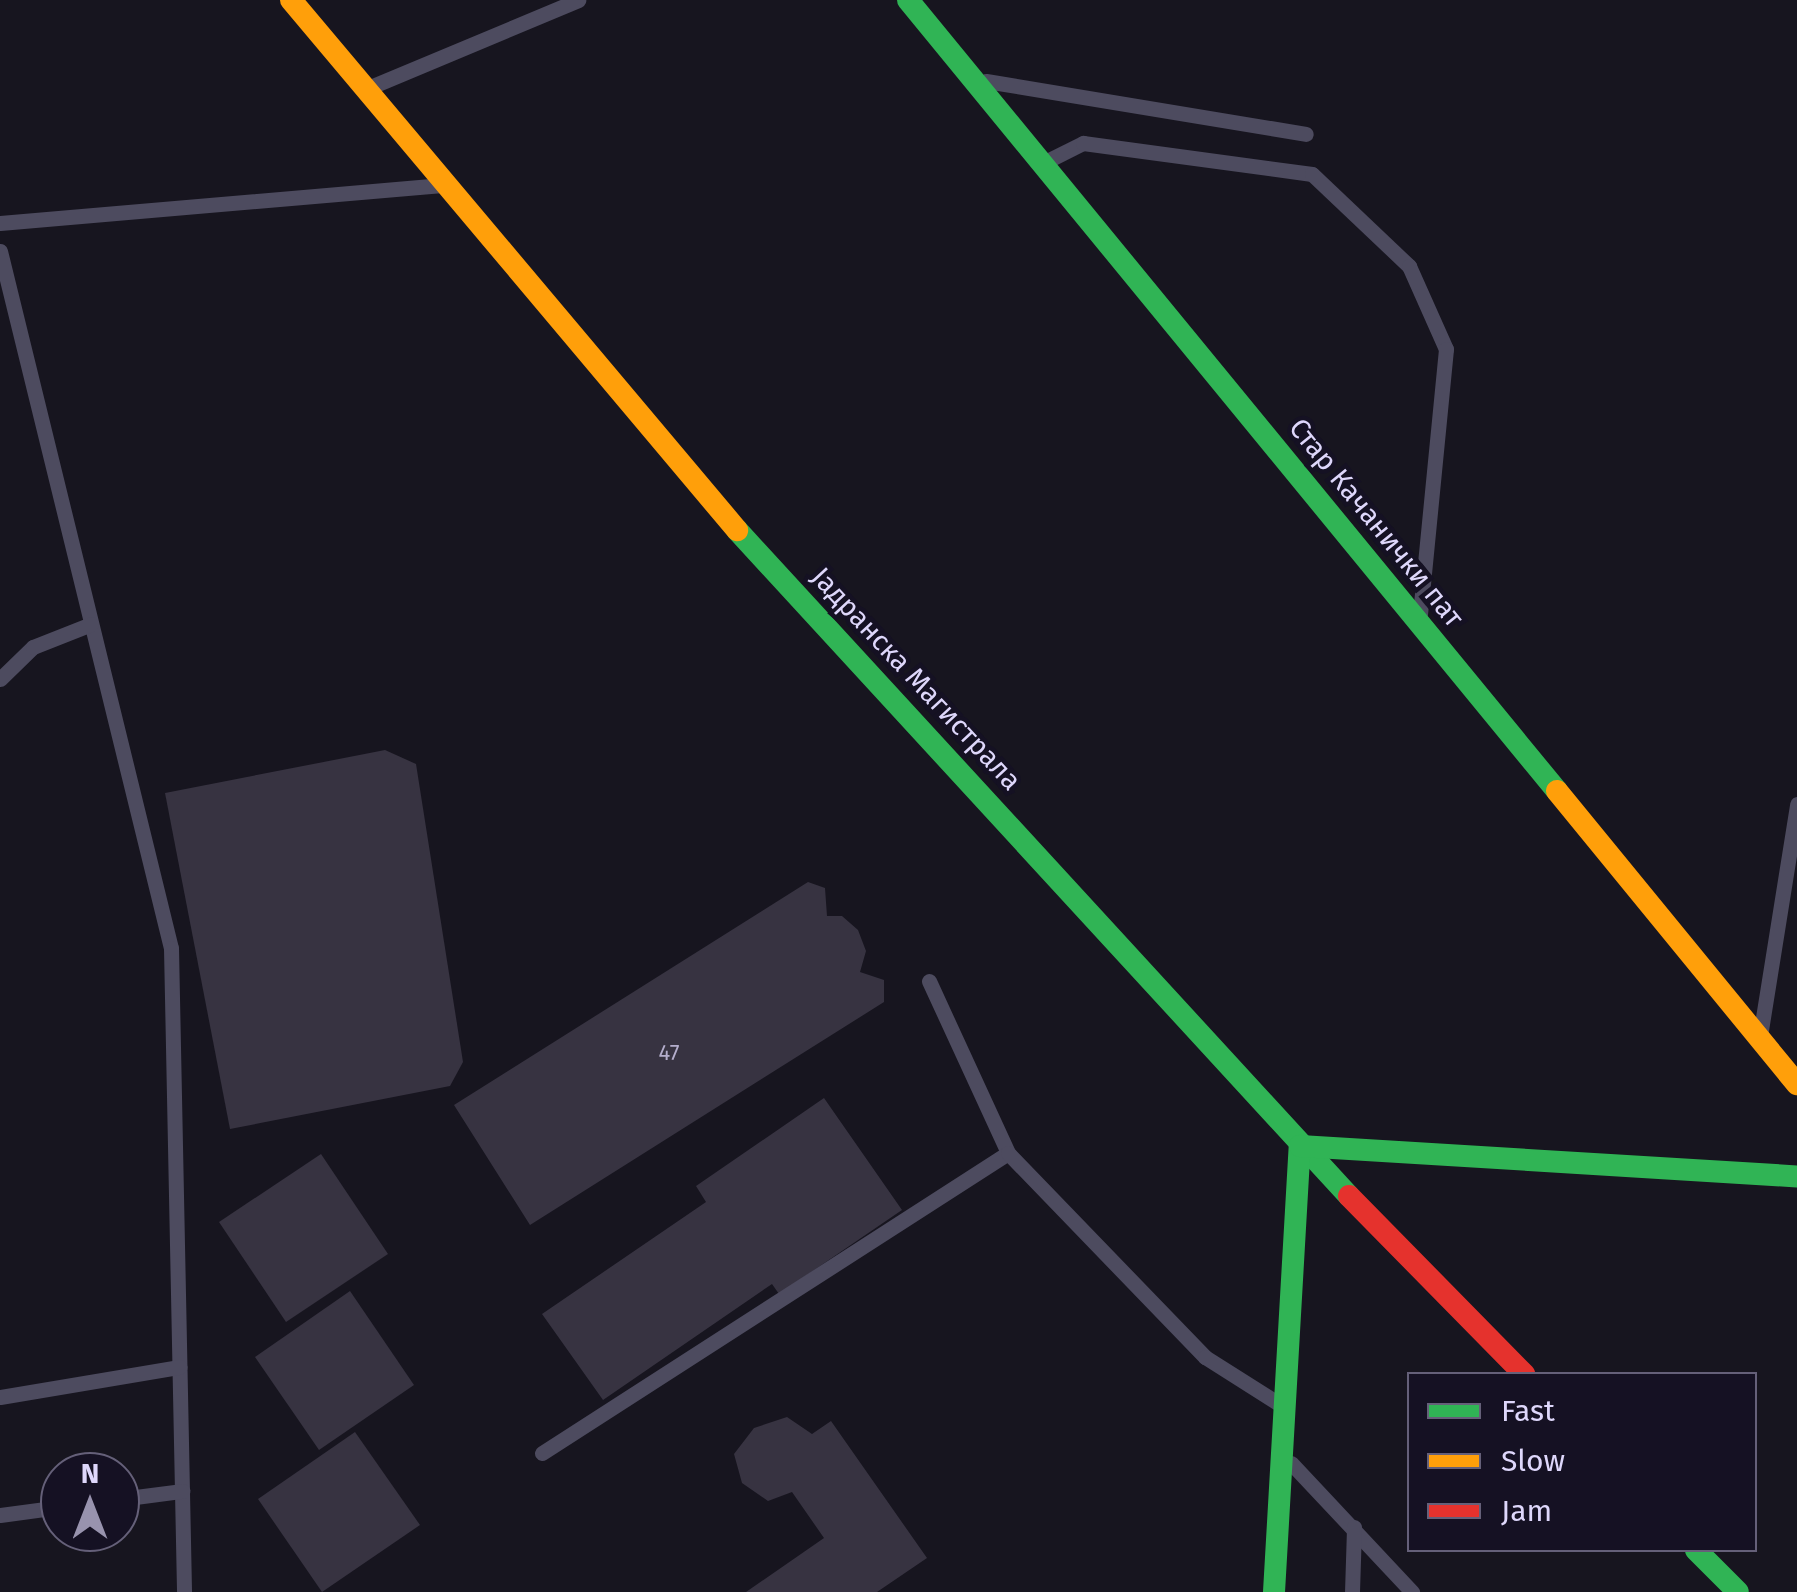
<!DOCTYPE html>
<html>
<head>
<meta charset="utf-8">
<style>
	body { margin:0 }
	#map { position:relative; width:1797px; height:1592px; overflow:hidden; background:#17151f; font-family:"Fira Sans",sans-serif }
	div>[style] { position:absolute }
	.building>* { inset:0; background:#373341 }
	.lane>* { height:15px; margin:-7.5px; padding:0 7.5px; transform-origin:7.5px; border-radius:7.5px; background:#4d4b5f }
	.fast>* { height:22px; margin:-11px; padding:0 11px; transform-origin:11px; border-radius:11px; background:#30b455 }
	.slow>* { height:22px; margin:-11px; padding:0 11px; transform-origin:11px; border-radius:11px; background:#ff9f0a }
	.jam>* { height:22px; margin:-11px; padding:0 11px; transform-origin:11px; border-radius:11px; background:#e5322d }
	span { translate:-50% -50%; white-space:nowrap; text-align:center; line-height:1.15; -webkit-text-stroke:9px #151123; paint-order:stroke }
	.number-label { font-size:22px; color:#b4aecc }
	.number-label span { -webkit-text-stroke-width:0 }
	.street-label { font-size:28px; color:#ded7fb }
	.legend { position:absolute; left:1407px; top:1372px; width:350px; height:180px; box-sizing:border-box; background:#151123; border:2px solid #656079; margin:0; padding:12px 18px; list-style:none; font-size:30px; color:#ded7fb }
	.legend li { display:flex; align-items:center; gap:20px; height:50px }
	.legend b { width:50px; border:2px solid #656079 }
	.north { position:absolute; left:40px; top:1452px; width:100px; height:100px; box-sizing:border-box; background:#151123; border:2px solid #656079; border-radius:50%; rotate:0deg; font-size:28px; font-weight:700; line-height:40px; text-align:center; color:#ded7fb }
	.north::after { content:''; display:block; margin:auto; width:35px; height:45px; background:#9893ae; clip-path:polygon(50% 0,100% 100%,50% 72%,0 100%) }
</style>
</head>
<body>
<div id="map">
	<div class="building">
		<i style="clip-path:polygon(385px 750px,416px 764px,463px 1062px,450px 1086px,230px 1129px,165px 793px)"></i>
		<i style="clip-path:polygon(808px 882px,825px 888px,827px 916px,842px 916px,858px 930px,866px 951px,860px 972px,884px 980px,884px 1002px,530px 1225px,454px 1105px)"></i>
		<i style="clip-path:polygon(824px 1098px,902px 1210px,779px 1294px,772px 1284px,603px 1400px,542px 1314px,706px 1202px,696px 1186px)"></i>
		<i style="clip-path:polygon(321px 1154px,388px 1254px,286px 1322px,219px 1222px)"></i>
		<i style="clip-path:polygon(350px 1291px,414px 1385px,319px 1450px,255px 1357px)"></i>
		<i style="clip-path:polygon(787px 1417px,812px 1434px,831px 1421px,927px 1558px,877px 1592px,746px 1592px,824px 1538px,792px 1492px,768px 1501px,742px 1483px,734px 1454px,754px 1428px)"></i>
		<i style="clip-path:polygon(355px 1432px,420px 1525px,322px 1592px,258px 1499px)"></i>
	</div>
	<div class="lane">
		<i style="left:986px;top:81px;width:324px;rotate:9.4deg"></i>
		<i style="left:368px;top:88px;width:228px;rotate:-22.7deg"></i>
		<i style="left:1043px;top:163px;width:45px;rotate:-26.6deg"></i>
		<i style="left:1083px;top:143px;width:231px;rotate:7.7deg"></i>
		<i style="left:1312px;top:174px;width:134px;rotate:43.5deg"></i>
		<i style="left:1409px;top:266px;width:91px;rotate:66deg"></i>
		<i style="left:1446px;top:349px;width:266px;rotate:95.6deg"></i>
		<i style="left:0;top:223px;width:441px;rotate:-4.9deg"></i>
		<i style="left:0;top:251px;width:718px;rotate:76.22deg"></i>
		<i style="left:171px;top:948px;width:644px;rotate:88.84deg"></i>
		<i style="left:0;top:679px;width:46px;rotate:-44.1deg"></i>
		<i style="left:33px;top:647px;width:62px;rotate:-21.6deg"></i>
		<i style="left:929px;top:981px;width:189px;rotate:65.3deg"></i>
		<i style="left:1761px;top:1030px;width:229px;rotate:-80.9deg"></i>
		<i style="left:0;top:1397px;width:182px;rotate:-9.5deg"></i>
		<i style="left:542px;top:1453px;width:554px;rotate:-32.77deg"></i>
		<i style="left:1008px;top:1153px;width:284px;rotate:46deg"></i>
		<i style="left:1205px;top:1357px;width:90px;rotate:32.3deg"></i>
		<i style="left:1291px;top:1463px;width:177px;rotate:46.8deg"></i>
		<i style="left:120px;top:1499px;width:63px;rotate:-7.4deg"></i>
		<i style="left:0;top:1515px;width:61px;rotate:-7.6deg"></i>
		<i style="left:1352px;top:1592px;width:65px;rotate:-88.2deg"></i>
	</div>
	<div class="fast">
		<i style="left:908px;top:0;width:1023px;rotate:50.63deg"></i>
		<i style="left:737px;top:530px;width:904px;rotate:47.42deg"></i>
		<i style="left:1696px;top:1550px;width:59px;rotate:45deg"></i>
		<i style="left:1274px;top:1592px;width:447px;rotate:-86.7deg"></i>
		<i style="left:1300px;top:1146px;width:498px;rotate:3.5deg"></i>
	</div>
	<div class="slow">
		<i style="left:291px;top:0;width:693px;rotate:49.92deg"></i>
		<i style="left:1557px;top:791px;width:379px;rotate:50.7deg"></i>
	</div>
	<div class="jam">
		<i style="left:1349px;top:1196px;width:250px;rotate:45.5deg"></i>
	</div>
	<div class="number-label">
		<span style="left:669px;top:1053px">47</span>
	</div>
	<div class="street-label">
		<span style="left:1376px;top:523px;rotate:51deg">Стар Качанички пат</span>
		<span style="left:916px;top:679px;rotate:47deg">Јадранска Магистрала</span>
	</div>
	<ul class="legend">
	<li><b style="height:12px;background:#30b455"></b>Fast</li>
	<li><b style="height:12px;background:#ff9f0a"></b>Slow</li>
	<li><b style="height:12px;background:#e5322d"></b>Jam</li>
	</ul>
	<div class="north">N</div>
</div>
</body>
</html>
